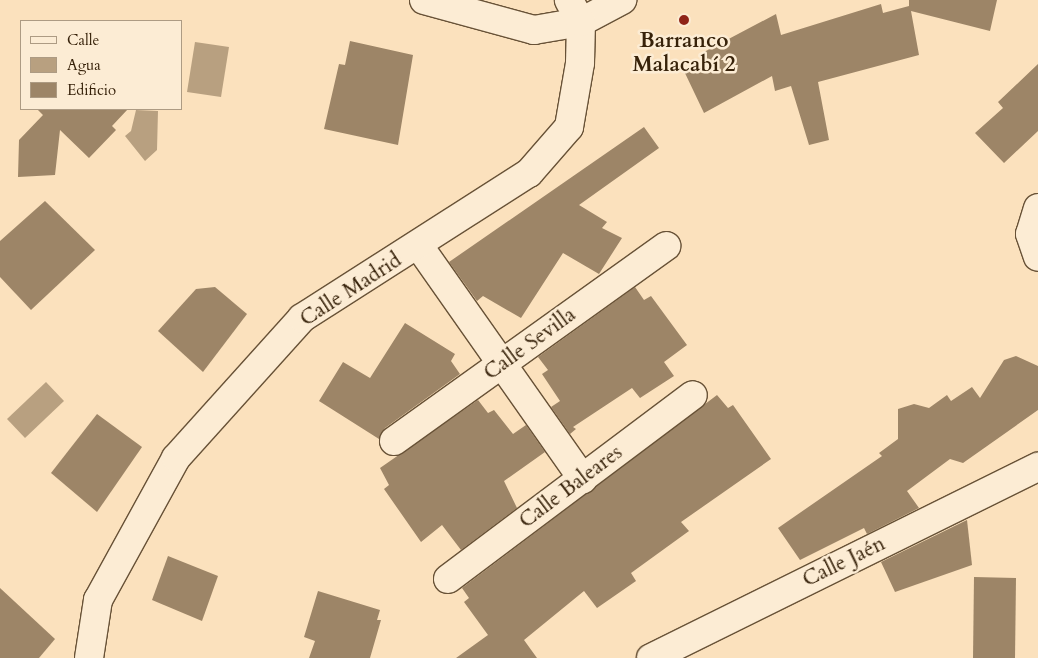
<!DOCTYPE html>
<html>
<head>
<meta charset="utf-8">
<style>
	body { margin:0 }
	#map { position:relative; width:1038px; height:658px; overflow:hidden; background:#fbe1bd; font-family:Cardo,serif }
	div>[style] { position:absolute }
	.water>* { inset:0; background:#b8a080 }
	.building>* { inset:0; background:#9d8567 }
	.roads { filter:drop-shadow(1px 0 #685237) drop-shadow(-1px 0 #685237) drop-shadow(0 1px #685237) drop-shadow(0 -1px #685237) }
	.minor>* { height:28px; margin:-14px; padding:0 14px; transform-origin:14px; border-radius:14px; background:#fcecd4 }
	.dots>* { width:14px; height:14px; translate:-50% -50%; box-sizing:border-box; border:2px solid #fcecd4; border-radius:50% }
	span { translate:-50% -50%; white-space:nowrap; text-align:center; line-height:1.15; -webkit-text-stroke:5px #fcecd4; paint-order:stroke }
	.poi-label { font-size:21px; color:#37220a; font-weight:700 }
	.street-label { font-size:21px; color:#37220a }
	.legend { position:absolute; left:20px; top:20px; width:162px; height:90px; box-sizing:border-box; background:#fcecd4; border:1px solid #ad9b83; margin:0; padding:6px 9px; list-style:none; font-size:15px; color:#37220a }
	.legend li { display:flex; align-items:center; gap:10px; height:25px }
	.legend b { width:25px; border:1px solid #ad9b83 }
</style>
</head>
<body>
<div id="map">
	<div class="water">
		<i style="clip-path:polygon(195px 42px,229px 47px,221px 97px,187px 92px)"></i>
		<i style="clip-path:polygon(136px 110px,158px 111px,157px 150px,145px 161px,125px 136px,131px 131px)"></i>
		<i style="clip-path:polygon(46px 382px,64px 401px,25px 438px,7px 419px)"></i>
	</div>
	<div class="building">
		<i style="clip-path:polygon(909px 0,997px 0,990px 31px,911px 11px,919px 55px,818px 82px,829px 140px,809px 145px,791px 86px,775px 91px,772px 76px,704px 113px,684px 71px,700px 62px,704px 52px,776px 14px,781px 35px,881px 4px,883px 13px,909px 6px)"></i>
		<i style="clip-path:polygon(350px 41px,413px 55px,398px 145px,324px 129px,339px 64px,345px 65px)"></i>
		<i style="clip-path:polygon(1038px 64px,1038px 131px,1004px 163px,975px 133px,1003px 108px,998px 102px)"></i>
		<i style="clip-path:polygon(37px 109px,128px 109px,112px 126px,116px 130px,89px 158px,60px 130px,55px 175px,18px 177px,19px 140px,43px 115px)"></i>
		<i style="clip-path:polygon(644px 127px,659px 148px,579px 205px,607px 222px,602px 228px,622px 238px,599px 274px,563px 253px,521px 318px,483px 296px,477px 301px,449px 262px)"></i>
		<i style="clip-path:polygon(45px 201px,95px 250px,31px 310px,0 277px,0 241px)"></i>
		<i style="clip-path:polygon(215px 287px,247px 314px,203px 372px,158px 331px,196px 289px)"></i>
		<i style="clip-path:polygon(635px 287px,644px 300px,651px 296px,687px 345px,664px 362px,674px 376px,640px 398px,632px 388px,573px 427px,576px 429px,570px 434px,551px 407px,560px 401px,542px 374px,548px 370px,538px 357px)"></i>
		<i style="clip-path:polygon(405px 323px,455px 354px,451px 361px,460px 374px,385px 428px,379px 439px,319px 401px,343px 362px,370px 378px)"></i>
		<i style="clip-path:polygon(1016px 356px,1038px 366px,1038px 410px,963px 463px,950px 459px,907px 491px,919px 508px,867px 534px,864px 528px,800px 560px,778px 528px,882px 456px,879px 453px,898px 439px,898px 409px,914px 404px,929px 408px,947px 395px,951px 401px,972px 387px,980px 398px,1004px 360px)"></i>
		<i style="clip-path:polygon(717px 395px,728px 408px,733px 405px,771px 459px,681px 522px,689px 531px,631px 573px,636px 581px,597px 608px,584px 591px,524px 640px,537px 658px,456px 658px,488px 635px,464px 602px,469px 598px,462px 588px)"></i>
		<i style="clip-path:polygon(478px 400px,488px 413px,494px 410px,513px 434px,526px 425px,545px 452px,504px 481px,517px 508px,461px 550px,442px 525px,421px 542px,384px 489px,389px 485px,380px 468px)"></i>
		<i style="clip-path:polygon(97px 414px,142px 447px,97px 512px,51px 473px)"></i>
		<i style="clip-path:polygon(967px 520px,972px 565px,895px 592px,881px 562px)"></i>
		<i style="clip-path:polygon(168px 556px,218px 576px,202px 621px,152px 600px)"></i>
		<i style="clip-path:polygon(974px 577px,1016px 578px,1015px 658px,973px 658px)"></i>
		<i style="clip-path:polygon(0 588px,55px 639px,39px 658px,0 658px)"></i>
		<i style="clip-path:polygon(318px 591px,380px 610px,377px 620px,381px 620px,370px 658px,309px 658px,315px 641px,304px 637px)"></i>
	</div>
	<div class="roads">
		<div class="minor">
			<i style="left:424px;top:0;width:114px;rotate:15.3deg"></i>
			<i style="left:534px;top:30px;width:48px;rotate:-9.7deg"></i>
			<i style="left:581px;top:22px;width:47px;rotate:-28.2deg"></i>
			<i style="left:1038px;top:208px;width:27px;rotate:107deg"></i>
			<i style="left:1030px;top:234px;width:24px;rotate:71deg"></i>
			<i style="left:419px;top:246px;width:285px;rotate:54.9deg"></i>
			<i style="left:394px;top:441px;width:335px;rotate:-35.6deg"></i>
			<i style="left:448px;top:579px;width:306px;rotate:-36.9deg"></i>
			<i style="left:89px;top:658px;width:59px;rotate:-81.2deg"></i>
			<i style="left:98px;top:600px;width:162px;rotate:-61.2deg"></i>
			<i style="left:176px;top:458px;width:188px;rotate:-48deg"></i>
			<i style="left:302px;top:318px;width:269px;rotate:-32.6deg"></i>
			<i style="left:529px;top:173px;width:61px;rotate:-49deg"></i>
			<i style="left:569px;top:127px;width:65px;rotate:-80.2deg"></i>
			<i style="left:580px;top:63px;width:41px;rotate:-88.6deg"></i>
			<i style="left:581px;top:22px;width:25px;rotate:-119deg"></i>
			<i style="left:651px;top:658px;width:432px;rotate:-26.3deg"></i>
		</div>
	</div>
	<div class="dots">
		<i style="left:684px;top:20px;background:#8f2418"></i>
	</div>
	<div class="poi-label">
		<span style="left:684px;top:53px">Barranco<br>Malacabí 2</span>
	</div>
	<div class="street-label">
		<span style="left:351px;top:290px;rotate:-33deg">Calle Madrid</span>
		<span style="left:530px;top:344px;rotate:-36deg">Calle Sevilla</span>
		<span style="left:571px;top:487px;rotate:-37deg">Calle Baleares</span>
		<span style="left:844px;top:562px;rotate:-26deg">Calle Jaén</span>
	</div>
	<ul class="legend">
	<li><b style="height:6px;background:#fcecd4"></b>Calle</li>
	<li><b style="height:14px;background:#b8a080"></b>Agua</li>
	<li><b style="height:14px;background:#9d8567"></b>Edificio</li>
	</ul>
</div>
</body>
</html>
